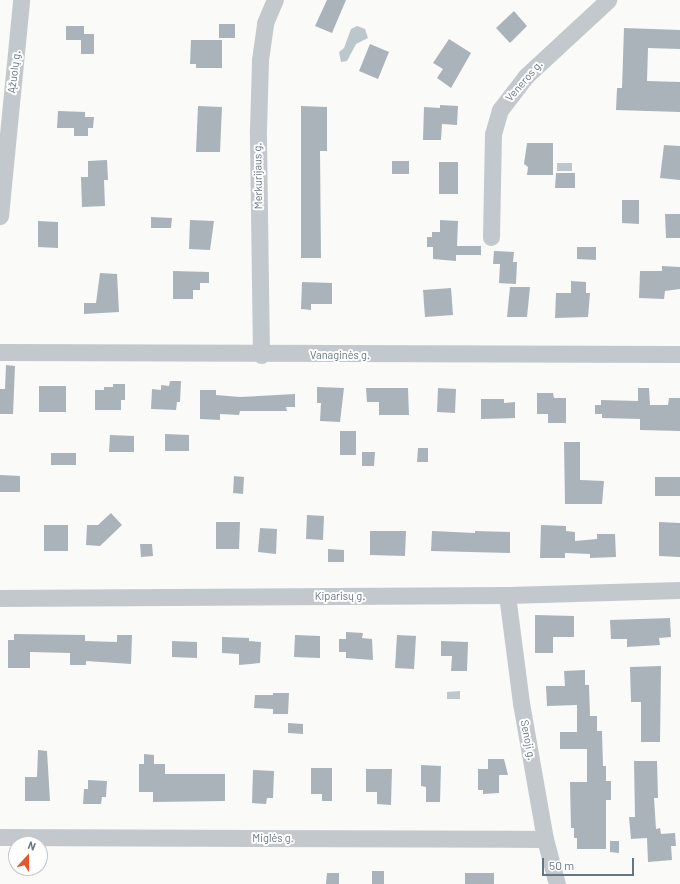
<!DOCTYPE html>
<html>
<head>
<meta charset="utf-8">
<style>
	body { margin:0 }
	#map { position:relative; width:680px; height:884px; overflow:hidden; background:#fafaf8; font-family:Barlow,sans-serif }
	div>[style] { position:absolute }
	.water>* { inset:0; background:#bbc7cb }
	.building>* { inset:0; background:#aab3b9 }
	.minor>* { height:17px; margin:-8.5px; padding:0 8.5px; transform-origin:8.5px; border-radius:8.5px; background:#c3c8cc }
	span { translate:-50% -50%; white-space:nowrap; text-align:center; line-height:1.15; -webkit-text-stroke:4px #fff; paint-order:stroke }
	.street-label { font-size:11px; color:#657683 }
	.north { position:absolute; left:8px; top:836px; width:40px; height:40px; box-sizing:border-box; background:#fff; border:1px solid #c1c8cd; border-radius:50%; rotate:21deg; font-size:11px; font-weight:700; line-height:16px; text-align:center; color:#657683 }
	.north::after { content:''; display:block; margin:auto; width:14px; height:18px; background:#e4572e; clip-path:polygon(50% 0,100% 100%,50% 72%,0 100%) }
	.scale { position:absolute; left:542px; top:858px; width:92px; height:18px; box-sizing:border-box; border:2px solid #657683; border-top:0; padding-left:5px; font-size:12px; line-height:14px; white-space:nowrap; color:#657683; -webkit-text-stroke:3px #fff; paint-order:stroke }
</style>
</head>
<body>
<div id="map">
	<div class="water">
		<i style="clip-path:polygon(357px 26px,365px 29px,368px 38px,356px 44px,347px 61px,341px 62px,339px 52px,344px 48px,351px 29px)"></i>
		<i style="clip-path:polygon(557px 163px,572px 163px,572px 171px,557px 171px)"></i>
		<i style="clip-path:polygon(460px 691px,460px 699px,447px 699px,447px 692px)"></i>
	</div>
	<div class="building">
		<i style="clip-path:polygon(327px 0,346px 0,332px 33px,315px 26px)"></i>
		<i style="clip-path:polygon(514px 11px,527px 26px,510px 43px,496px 28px)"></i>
		<i style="clip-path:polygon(219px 24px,235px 24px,235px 38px,219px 38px)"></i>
		<i style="clip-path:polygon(66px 26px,84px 26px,84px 34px,94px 34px,94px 54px,81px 54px,81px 40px,66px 40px)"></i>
		<i style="clip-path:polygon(624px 28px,680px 30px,680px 49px,648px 48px,647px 81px,680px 82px,680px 112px,616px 110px,617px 88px,622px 88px)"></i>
		<i style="clip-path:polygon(449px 39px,471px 53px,451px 88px,437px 78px,443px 69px,433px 63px)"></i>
		<i style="clip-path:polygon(191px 40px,222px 40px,222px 68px,196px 68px,196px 64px,190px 64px)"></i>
		<i style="clip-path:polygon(370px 44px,389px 52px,378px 79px,359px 71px)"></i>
		<i style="clip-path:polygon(440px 105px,458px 106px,457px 125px,442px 124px,441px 140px,423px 140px,424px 107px,440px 108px)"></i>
		<i style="clip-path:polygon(198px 106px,222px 107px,220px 152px,196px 152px)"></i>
		<i style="clip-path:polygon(301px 106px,327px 107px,327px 151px,320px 151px,321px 258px,301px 258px)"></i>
		<i style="clip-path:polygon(58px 111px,85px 112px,85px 117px,94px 117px,93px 128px,88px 128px,88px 136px,74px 136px,74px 128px,57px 128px)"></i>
		<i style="clip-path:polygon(527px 143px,553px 143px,553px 175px,527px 175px,528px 167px,524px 164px)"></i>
		<i style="clip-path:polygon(664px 145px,680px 146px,680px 180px,660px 178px)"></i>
		<i style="clip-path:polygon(107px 160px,108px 180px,104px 180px,105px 206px,82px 207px,81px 177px,88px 177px,88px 161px)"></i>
		<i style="clip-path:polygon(392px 161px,409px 161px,409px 174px,392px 174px)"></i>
		<i style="clip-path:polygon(439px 162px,458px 162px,458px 194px,439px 194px)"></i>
		<i style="clip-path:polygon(556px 173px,575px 173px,575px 188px,555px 188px)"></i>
		<i style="clip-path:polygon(622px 200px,639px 200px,639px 224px,622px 223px)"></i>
		<i style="clip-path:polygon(665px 214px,680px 214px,680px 238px,666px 238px)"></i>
		<i style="clip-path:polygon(151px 217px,172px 218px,171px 228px,151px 228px)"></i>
		<i style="clip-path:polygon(190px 220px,214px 221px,210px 250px,189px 249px)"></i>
		<i style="clip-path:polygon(440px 220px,458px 221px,457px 246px,481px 246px,481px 255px,456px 255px,456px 261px,433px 259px,433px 247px,427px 247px,427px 237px,432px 237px,432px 232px,440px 232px)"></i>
		<i style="clip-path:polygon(38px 221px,58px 222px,58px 248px,38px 247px)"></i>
		<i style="clip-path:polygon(577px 247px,596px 247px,596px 260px,577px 259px)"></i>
		<i style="clip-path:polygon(494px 251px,514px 252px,513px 262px,517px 262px,516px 284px,499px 283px,500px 264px,493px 264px)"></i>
		<i style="clip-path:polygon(662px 266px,680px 267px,680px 289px,665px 291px,664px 299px,639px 298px,640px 271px,662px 271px)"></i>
		<i style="clip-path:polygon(173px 271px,209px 272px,209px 283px,200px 283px,200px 290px,193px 290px,193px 299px,173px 299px)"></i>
		<i style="clip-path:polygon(100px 273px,117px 274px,119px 312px,84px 314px,84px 303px,96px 303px)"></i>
		<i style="clip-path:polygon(571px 281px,586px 282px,586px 293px,590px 293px,588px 317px,555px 318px,556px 293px,571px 293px)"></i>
		<i style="clip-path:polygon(302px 282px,332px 283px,332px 304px,311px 304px,311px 310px,301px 309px)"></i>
		<i style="clip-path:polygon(510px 287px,530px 287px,527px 317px,507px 317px)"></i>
		<i style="clip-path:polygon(451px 288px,453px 315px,425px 317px,423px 290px)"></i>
		<i style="clip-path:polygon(6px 365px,15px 366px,13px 414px,0 414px,0 389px,5px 389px)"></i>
		<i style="clip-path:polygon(170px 381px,181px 381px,180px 402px,177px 402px,176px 410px,151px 409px,152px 389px,161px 390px,161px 385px,169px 386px)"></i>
		<i style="clip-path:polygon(113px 384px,125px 384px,125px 400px,121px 400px,121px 410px,95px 410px,95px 390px,104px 390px,104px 387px,113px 387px)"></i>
		<i style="clip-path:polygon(39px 386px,66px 386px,66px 412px,39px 412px)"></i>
		<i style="clip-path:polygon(317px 387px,344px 388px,340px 422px,320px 421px,321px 403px,317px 403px)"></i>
		<i style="clip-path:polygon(366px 388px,408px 388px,409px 415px,379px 415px,379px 402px,367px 402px)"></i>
		<i style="clip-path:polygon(438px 388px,456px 389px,455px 413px,437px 412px)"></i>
		<i style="clip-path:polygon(638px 388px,649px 388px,650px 405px,668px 405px,669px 398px,680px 398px,680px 431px,640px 430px,640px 419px,602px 418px,602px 414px,595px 414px,595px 405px,601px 405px,601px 400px,638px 401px)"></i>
		<i style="clip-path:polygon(200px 390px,216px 390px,216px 395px,240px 397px,295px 394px,295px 407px,286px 407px,287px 411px,240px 411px,239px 415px,220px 414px,220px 420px,200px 419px)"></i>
		<i style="clip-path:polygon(537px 393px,553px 393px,554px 398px,566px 398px,566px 423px,548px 423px,548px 414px,537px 414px)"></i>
		<i style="clip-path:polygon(481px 399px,504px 399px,504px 403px,515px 402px,515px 418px,481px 419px)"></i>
		<i style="clip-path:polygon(340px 431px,356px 431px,356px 455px,340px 455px)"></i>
		<i style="clip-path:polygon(165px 434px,189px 435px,189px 451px,165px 451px)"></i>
		<i style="clip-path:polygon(110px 435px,134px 436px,134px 452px,109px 452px)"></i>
		<i style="clip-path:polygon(564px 442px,580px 442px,580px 480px,604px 481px,602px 504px,565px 504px)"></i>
		<i style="clip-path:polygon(418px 448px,428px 448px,428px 462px,417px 462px)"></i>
		<i style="clip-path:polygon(362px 452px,375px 452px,374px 466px,362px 466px)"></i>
		<i style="clip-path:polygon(51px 453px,76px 453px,76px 465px,51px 465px)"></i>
		<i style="clip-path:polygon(0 475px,20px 476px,20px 492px,0 492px)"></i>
		<i style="clip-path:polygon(234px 476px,244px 477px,243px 494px,233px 493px)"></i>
		<i style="clip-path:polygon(655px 477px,680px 477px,680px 496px,655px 496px)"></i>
		<i style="clip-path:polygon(111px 513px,122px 525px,100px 546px,86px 545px,87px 525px,98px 525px)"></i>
		<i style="clip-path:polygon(307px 515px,324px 516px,323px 540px,306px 539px)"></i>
		<i style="clip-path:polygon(216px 522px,240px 522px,239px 549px,216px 549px)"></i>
		<i style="clip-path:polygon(659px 522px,680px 523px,680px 557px,659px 556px)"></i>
		<i style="clip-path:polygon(44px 525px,68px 525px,68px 551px,44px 551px)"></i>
		<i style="clip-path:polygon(541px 525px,566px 526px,566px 531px,575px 532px,575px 541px,597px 539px,597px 534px,615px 534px,616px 557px,590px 558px,590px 554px,565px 553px,565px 558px,540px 558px)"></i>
		<i style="clip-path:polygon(260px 528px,277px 529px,276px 554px,258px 552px)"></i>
		<i style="clip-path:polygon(370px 531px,406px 531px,405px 556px,370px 555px)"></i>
		<i style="clip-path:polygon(432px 531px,475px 533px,475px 531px,510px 532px,510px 553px,431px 551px)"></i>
		<i style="clip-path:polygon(140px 544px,152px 544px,153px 556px,141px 557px)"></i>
		<i style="clip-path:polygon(328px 549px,344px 550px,344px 562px,328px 562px)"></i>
		<i style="clip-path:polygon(535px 615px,574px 616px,574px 637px,553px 637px,553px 653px,535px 653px)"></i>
		<i style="clip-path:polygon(670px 618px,671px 637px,659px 638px,660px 645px,627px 647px,627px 639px,611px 639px,610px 620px)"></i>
		<i style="clip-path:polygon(346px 632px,363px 633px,362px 638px,372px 639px,373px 660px,346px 658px,346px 652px,339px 652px,339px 639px,346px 639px)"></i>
		<i style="clip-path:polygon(14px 634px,85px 635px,85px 641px,117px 642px,117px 635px,132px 635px,131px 664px,86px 661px,86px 665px,70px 665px,70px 653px,30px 652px,30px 668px,8px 668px,8px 640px,14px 640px)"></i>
		<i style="clip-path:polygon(295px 635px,320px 636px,320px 658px,294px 657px)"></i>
		<i style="clip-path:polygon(397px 635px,416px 636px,414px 669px,395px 668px)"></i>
		<i style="clip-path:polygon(222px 637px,249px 638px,249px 641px,261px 642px,260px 663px,239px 665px,239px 654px,222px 653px)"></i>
		<i style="clip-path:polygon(172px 641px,197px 642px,197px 658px,172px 657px)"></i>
		<i style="clip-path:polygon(441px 641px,468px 642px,467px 671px,451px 671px,452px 656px,441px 656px)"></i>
		<i style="clip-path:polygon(661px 666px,660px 742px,641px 742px,641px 702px,631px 702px,630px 667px)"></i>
		<i style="clip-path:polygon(585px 670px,585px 685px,589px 685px,590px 716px,597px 716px,597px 731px,602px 731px,603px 766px,606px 766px,606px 781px,611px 781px,611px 800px,606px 800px,606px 849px,577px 849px,577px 838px,574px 838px,574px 828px,571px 828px,570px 782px,587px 782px,587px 749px,560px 749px,560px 732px,577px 732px,577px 705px,547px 706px,546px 686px,565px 686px,564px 671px)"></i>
		<i style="clip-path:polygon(273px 693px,289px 693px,288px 714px,273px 714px,273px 709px,254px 708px,255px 695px,273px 695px)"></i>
		<i style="clip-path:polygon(288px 723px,303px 724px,303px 734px,288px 733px)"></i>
		<i style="clip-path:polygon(38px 750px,47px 751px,50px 801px,25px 801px,25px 777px,37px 777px)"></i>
		<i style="clip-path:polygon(144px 754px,154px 755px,154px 764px,165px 764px,165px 774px,225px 774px,225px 801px,153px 802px,153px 792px,139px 792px,139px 764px,144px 764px)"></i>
		<i style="clip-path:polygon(488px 759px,504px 759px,508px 775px,499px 775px,499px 793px,483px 794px,483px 790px,478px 790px,478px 769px,488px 769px)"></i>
		<i style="clip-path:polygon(634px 761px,657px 761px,658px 798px,654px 798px,656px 829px,660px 828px,661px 834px,675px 833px,676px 846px,671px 846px,672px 860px,648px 862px,647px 838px,631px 839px,629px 817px,635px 817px)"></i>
		<i style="clip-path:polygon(421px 765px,441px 766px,440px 802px,426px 802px,426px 787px,421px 786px)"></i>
		<i style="clip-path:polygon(311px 768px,332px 768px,332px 801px,322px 801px,322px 794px,311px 794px)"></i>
		<i style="clip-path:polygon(366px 769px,392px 769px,391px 805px,377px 804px,377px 792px,366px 792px)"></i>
		<i style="clip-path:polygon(253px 770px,274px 771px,273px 798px,267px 798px,266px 804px,252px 803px)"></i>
		<i style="clip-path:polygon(88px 780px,107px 781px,106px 797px,102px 797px,101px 804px,83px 804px,84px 789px,88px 789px)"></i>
		<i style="clip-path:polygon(610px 841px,619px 841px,619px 853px,610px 852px)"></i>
		<i style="clip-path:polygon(372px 871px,384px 871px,384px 884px,372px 884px)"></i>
		<i style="clip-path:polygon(327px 873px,339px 873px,339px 884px,326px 884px)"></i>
		<i style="clip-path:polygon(465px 873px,494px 873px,494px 884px,465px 884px)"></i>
	</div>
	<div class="minor">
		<i style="left:0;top:216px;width:217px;rotate:-84.4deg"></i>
		<i style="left:491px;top:237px;width:103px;rotate:-88.9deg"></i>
		<i style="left:493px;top:134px;width:25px;rotate:-74deg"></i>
		<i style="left:500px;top:110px;width:43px;rotate:-52.6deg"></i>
		<i style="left:526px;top:76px;width:112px;rotate:-42.8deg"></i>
		<i style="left:0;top:352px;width:680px;rotate:0.17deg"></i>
		<i style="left:261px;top:355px;width:226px;rotate:-90.8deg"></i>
		<i style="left:258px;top:129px;width:69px;rotate:-88.3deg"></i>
		<i style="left:260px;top:60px;width:37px;rotate:-82deg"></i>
		<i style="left:265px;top:23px;width:25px;rotate:-67deg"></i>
		<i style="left:507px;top:595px;width:109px;rotate:82.6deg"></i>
		<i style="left:521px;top:703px;width:138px;rotate:80deg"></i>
		<i style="left:545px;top:839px;width:47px;rotate:75.1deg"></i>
		<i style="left:0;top:598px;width:507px;rotate:-0.34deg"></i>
		<i style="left:507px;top:595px;width:173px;rotate:-1.7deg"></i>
		<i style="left:0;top:837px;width:545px;rotate:0.21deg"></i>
	</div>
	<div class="street-label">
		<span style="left:14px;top:72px;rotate:-83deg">Ąžuolų g.</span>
		<span style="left:524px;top:81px;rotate:-49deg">Veneros g.</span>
		<span style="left:258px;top:176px;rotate:-91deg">Merkurijaus g.</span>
		<span style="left:340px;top:355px">Vanaginės g.</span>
		<span style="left:340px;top:596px">Kiparisų g.</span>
		<span style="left:528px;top:740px;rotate:79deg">Senoji g.</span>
		<span style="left:273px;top:838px">Miglės g.</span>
	</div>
	<div class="north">N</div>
	<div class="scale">50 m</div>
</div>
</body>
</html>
